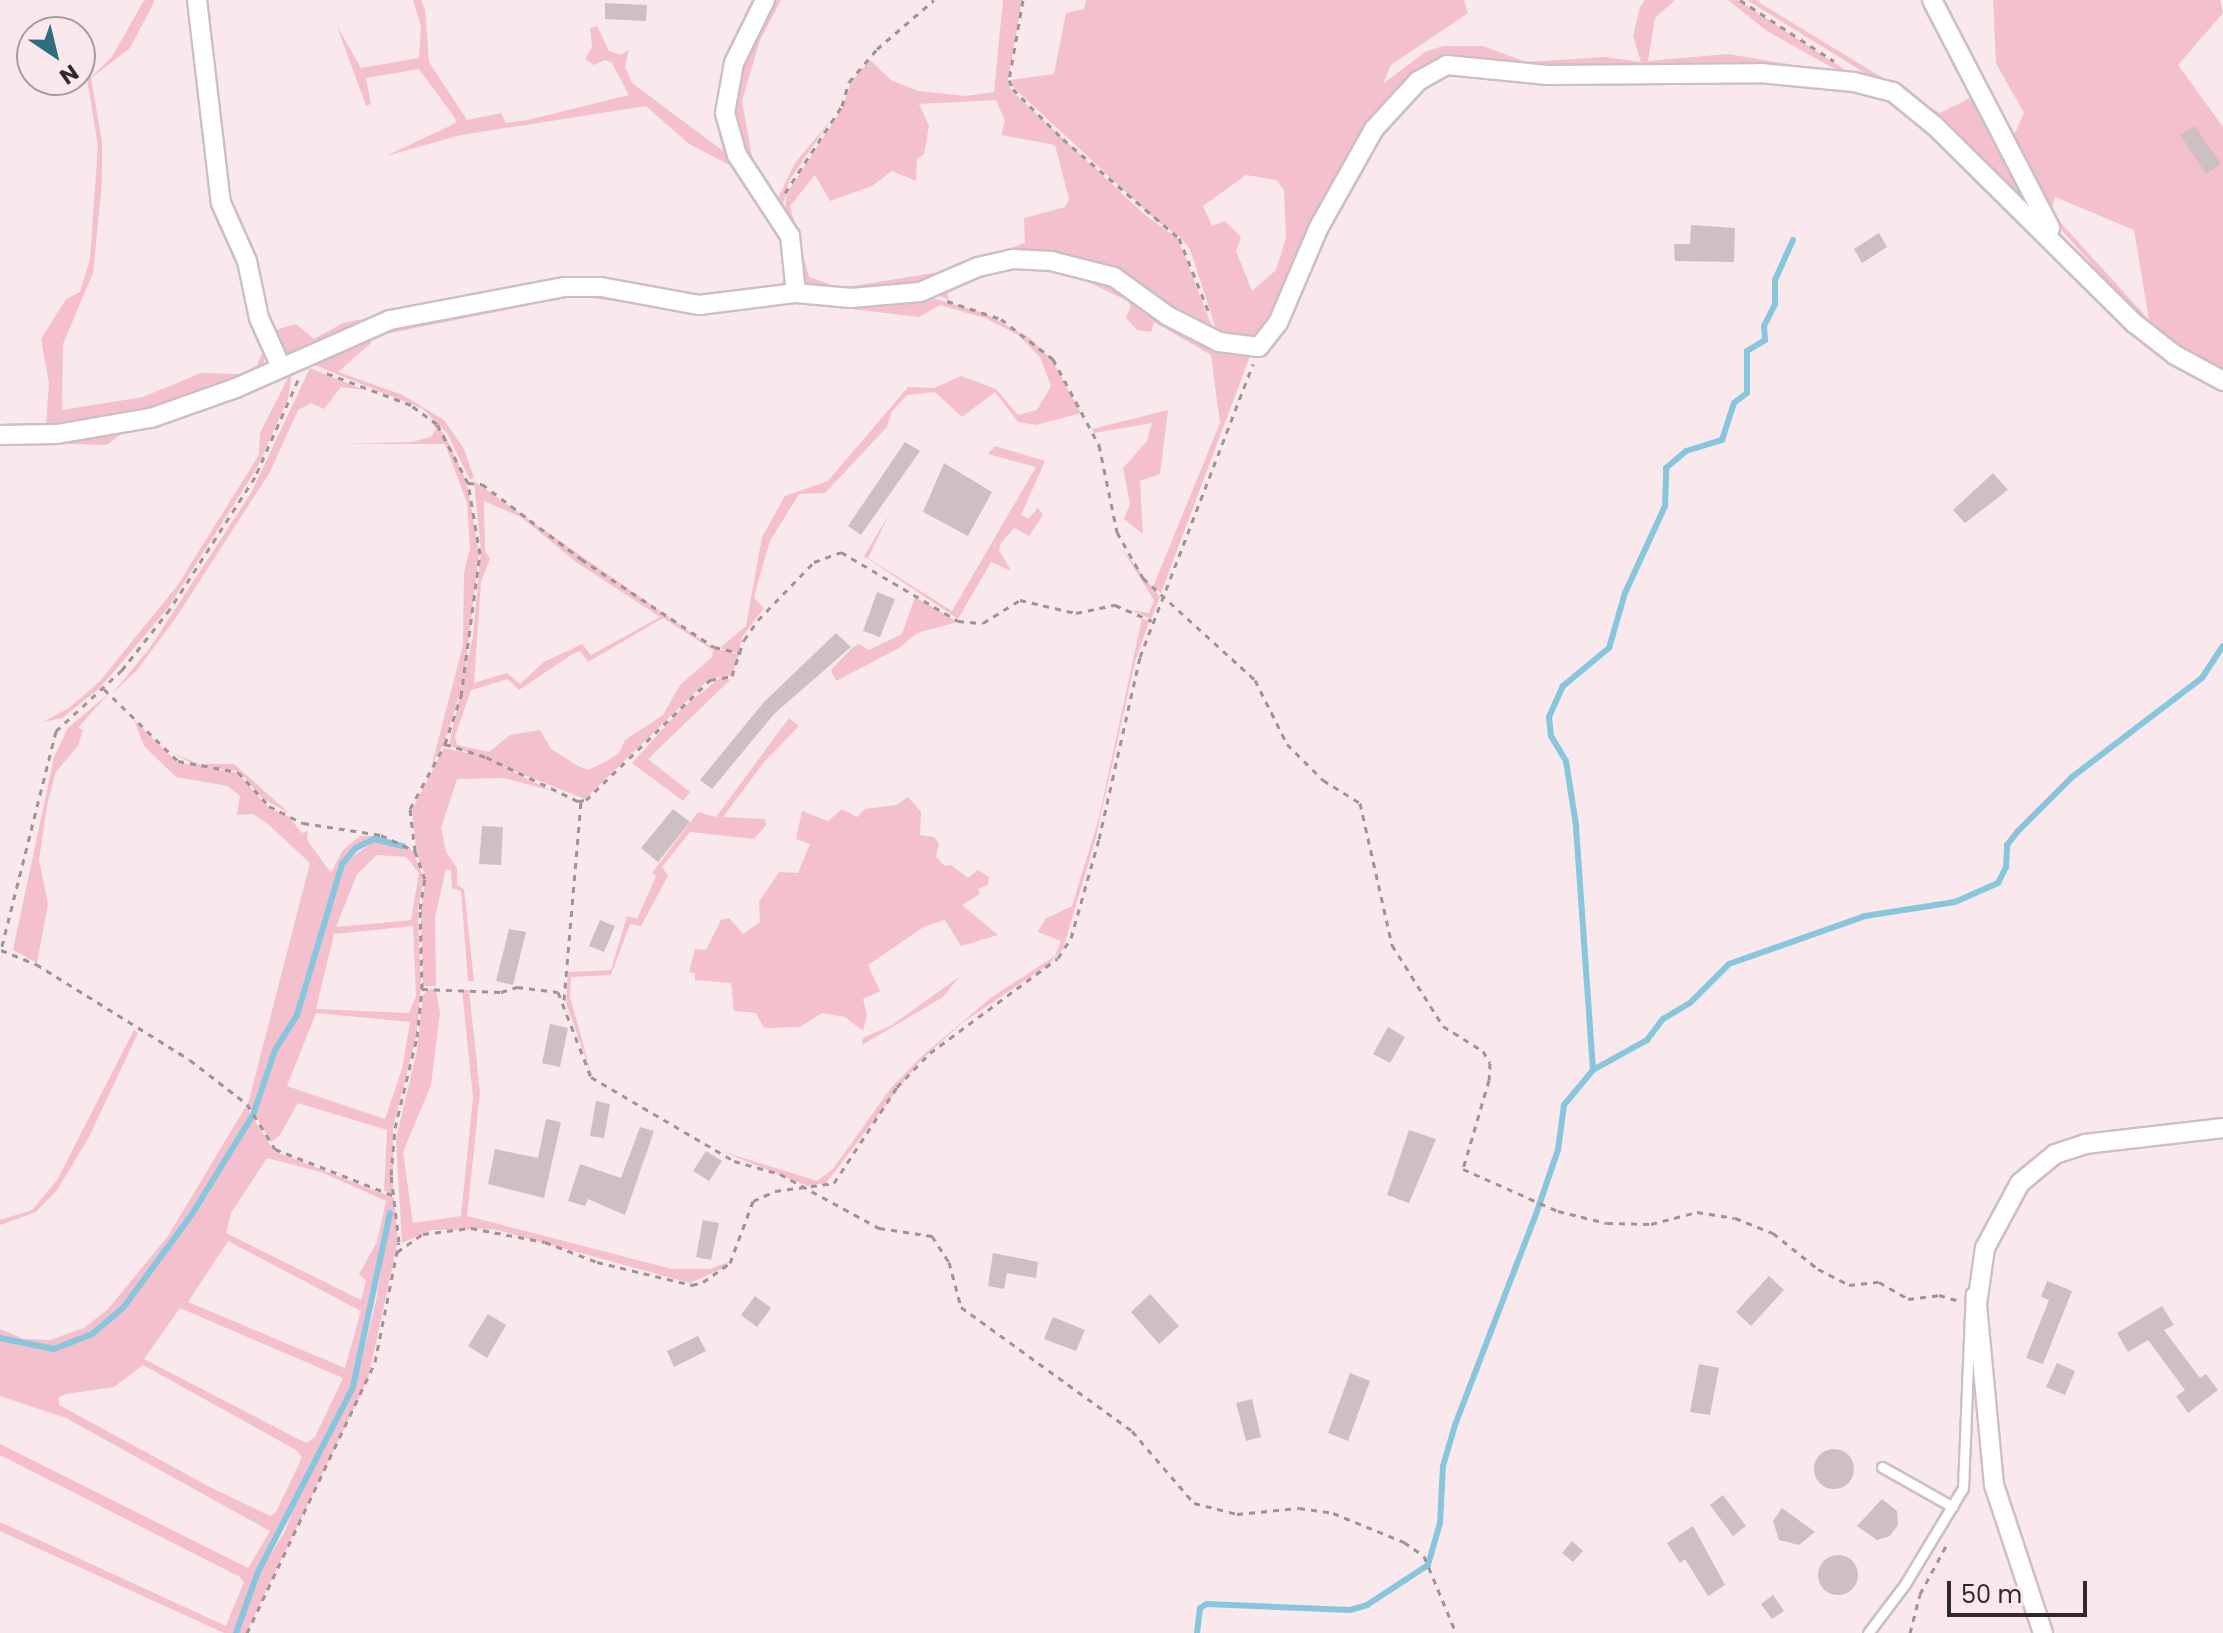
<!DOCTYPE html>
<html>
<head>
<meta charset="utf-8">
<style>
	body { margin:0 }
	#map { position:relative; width:2223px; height:1633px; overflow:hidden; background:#f9e9ed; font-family:Poppins,sans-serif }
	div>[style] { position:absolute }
	.green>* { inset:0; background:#f4c0cd }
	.stream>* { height:6px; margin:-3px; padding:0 3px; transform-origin:3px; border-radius:3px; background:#87c6dd }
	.building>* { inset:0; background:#cebfc2 }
	.round { border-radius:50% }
	.path>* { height:3px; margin-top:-1.5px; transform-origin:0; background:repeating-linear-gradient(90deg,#9e9395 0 6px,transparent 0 12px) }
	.roads { filter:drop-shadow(2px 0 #cebfc3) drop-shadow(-2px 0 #cebfc3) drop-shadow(0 2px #cebfc3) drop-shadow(0 -2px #cebfc3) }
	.service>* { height:9px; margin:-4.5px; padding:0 4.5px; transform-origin:4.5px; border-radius:4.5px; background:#fff }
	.minor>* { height:18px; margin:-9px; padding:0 9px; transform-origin:9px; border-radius:9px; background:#fff }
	span { translate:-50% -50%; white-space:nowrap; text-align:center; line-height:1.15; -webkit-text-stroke:8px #f9e9ed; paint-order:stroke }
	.north { position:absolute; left:16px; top:16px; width:80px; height:80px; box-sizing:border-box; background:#f9e9ed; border:2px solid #a89c9f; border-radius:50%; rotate:145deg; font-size:22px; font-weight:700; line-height:32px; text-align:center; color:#2f292a }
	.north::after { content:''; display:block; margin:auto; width:28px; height:36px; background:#2d6c81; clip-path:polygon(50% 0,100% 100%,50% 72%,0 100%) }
	.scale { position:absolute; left:1947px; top:1581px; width:140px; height:36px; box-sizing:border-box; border:4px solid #2f292a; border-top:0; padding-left:10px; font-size:24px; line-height:28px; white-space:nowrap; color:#2f292a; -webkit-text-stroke:6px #f9e9ed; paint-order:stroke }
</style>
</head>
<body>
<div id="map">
	<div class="green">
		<i style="clip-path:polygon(144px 0,154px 0,153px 4px,130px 48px,91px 78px,102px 142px,102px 182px,93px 273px,63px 344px,62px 410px,143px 397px,201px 373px,241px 374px,257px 365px,264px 348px,264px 364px,218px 390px,93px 426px,0 427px,46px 425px,49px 383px,41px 339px,66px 299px,80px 292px,90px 259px,98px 146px,80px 36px,91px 77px,112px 57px)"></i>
		<i style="clip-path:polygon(199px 0,207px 0,211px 16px,211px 63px,226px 196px,257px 266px,265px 310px,275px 330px,296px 324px,314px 339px,343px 323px,573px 278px,615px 280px,701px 298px,759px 291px,782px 283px,788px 264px,782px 236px,757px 198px,786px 238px,791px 259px,788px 287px,763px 294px,703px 300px,609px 285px,543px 287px,387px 317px,306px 355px,291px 356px,276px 343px,263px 318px,251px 262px,225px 205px)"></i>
		<i style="clip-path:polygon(413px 0,421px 0,425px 9px,429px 62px,467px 120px,501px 113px,506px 123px,528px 120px,629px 95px,612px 63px,605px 60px,594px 65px,585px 59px,592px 47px,590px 28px,597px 26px,609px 51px,621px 55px,629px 49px,625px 67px,632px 83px,723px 151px,715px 118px,725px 67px,739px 170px,689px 144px,646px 106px,461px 135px,386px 156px,456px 123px,455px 118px,419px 69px,366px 78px,371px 104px,366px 106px,337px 26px,361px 68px,419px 58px,421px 26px)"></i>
		<i style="clip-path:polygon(770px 0,781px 0,760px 40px,742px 101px,752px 157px,777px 200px,795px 163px,830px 121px,789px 181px,781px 213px,737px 141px,732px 90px)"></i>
		<i style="clip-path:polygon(evenodd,1003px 0,1022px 0,1008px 80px,1011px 90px,1144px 214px,1178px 239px,1216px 337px,1051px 256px,850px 295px,804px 287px,785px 219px,786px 195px,843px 107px,851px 82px,870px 60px,891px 80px,918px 91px,966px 96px,994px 92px,1003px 0,996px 100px,1005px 121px,1001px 135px,1055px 145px,1069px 199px,1065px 207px,1024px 218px,1025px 243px,939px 272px,841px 288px,809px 277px,790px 206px,815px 175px,830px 201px,872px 186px,892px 171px,916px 181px,917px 159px,924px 154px,929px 126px,919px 104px,996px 100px)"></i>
		<i style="clip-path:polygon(evenodd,1086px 0,1493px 0,1464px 0,1468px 13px,1391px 65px,1383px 84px,1425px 52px,1443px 46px,1483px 46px,1526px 62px,1605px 57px,1641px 62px,1633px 36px,1640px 7px,1645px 0,1675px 0,1655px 18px,1648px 61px,1728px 54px,1842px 73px,1767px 31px,1728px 0,1738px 0,1859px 79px,1526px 71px,1467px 61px,1406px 85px,1278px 312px,1259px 336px,1219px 338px,1190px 249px,1180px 237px,1157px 221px,1014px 88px,1011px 80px,1054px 74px,1066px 13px,1084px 9px,1086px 0,1246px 175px,1276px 180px,1284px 190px,1286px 238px,1276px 270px,1252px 291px,1236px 251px,1241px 237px,1225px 221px,1212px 226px,1203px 206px,1246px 175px)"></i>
		<i style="clip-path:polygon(1747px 0,1755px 0,1940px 113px,1974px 96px,2026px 201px,1936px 117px)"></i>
		<i style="clip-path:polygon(evenodd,1937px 0,1945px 0,2007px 131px,2015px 133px,2024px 113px,1996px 63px,1993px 0,2220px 0,2223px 13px,2178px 65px,2223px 127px,2223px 373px,2201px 364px,2136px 314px,2057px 225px,1937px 0,2055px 197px,2134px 230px,2149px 320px,2061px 223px,2052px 209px,2055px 197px)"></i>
		<i style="clip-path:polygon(1036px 263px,1096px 275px,1172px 324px,1250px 356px,1161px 593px,1153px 587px,1220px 423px,1211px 355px,1154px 322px,1151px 332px,1137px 330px,1126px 318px,1131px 306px,1128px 301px,1067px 272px,1039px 267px,1002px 270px,957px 288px,947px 294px,949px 300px,932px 293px,989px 268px)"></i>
		<i style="clip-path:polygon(582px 290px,703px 308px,785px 297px,848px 302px,936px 299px,984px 313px,1030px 338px,1052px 360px,1081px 413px,1036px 425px,1018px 422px,995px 392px,962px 417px,935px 392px,907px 395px,892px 411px,887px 427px,825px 493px,799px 494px,770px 541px,758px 582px,754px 598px,764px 608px,742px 637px,739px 652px,729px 652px,720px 648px,746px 626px,762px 537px,785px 496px,828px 481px,908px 387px,934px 388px,961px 376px,996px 389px,1018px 415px,1037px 410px,1051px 386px,1040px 357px,1018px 335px,985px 318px,940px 305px,919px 317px,784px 301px,687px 311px,576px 296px,370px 337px,371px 343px,338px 372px,403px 395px,444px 420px,464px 449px,474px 478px,470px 480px,447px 433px,423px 409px,312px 364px,373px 328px)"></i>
		<i style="clip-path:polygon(310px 368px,364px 390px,341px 387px,324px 409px,311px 403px,298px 410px,270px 472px,175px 619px,138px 669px,112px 694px,149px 649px,251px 493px)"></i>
		<i style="clip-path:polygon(292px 373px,288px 399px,257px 468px,168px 608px,100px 688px,62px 718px,43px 722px,69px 708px,99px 682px,177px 586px,259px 455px,260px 433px,288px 378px,120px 435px,107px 445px,0 442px,49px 438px)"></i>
		<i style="clip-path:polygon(1168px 410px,1160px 474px,1140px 481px,1143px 534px,1124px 519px,1130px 504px,1123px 468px,1147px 441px,1152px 423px,1094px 433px,1092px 429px)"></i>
		<i style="clip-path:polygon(428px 417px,445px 435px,467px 483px,479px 554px,464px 680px,444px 744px,432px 764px,463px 645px,464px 573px,470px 548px,467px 503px,445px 444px,342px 444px,412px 442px,431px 437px,436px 429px)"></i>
		<i style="clip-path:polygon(995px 446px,1045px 461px,1021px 515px,1028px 519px,1038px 508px,1043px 515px,1029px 536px,1014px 528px,1001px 543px,999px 550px,1011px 571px,991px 562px,958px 619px,864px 556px,889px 515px,868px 558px,952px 611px,1036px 467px,988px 454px)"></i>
		<i style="clip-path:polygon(evenodd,474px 481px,713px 648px,739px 654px,732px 675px,709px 679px,585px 799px,449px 745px,473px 636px,481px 550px,474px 481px,484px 501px,521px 517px,576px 562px,660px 617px,591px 655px,582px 644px,544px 662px,520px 684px,507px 673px,474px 683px,481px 581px,490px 559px,485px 551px,484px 501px,474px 481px,663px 618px,713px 650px,712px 657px,680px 685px,663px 715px,625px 740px,619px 753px,607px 761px,588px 770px,578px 766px,551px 749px,540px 730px,510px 735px,489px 752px,457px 745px,455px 736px,471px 690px,508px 679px,519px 690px,571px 655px,580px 651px,588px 662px,663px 618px)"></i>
		<i style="clip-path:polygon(1122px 549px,1160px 597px,1151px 619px,1131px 610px,1149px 613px,1154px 600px)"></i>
		<i style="clip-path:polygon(915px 597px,958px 622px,917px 633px,899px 648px,836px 681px,831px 670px,853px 647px,859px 644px,869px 650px,902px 634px)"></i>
		<i style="clip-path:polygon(1142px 618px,1149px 622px,1135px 662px,1095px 841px,1063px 949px,1048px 965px,962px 1023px,919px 1062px,826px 1183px,807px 1186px,721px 1151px,817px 1181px,833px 1169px,891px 1088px,923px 1055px,992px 997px,1055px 956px,1061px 941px,1038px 932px,1045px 919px,1072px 906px,1099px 818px)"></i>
		<i style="clip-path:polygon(721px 677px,730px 680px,648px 759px,690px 792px,683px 801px,632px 763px,680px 710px)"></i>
		<i style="clip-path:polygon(108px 694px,78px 728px,83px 730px,78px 746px,56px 772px,47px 805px,39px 860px,48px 904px,37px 963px,13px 950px,54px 757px,68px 728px)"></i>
		<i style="clip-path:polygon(789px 718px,799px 726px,764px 762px,723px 817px,765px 819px,766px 825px,754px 839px,690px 832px,662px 867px,668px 876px,641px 926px,630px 924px,611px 975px,571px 977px,570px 997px,592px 1076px,566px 1003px,568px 972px,611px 970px,627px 916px,637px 919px,656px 876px,652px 873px,698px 812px,716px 817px)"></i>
		<i style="clip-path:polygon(evenodd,134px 720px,177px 762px,238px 773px,268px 807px,289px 817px,302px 833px,308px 831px,307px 840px,331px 873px,343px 850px,360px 836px,380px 836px,403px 844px,409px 847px,413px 852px,424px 879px,418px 909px,421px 989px,416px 1037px,393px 1128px,393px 1194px,384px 1191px,387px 1130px,298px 1103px,280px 1135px,271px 1142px,255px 1115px,276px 1050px,298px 1016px,343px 864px,374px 841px,410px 849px,373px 838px,355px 847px,340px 863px,296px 1015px,273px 1049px,253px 1112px,248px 1104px,310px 863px,268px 824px,253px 814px,237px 815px,240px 796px,228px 786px,176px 777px,144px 746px,134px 720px,377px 855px,406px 857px,419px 873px,411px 920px,336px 927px,357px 874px,377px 855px,134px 720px,413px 926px,416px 996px,409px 1013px,316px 1009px,334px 934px,413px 926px,134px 720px,316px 1013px,410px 1022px,402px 1069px,385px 1119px,287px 1086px,316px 1013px)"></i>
		<i style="clip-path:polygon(444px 748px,481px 756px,552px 791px,504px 778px,457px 779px,441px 828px,446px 852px,457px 868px,457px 885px,464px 889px,474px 981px,468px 981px,461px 891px,452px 888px,451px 870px,446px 869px,435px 917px,436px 986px,423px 986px,421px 911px,426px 876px,417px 856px,412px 810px)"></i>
		<i style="clip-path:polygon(171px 752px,199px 764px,234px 764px,290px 814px,262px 798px,239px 771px,199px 767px)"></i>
		<i style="clip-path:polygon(908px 797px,921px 812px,920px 835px,934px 837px,939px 843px,936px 857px,945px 866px,951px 865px,968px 878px,978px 870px,989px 877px,988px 885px,978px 889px,980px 894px,962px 905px,998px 935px,961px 946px,945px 920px,925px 926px,868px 965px,880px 991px,863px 999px,867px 1015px,863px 1031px,845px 1017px,822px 1013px,800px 1027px,764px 1028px,756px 1013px,734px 1011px,731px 983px,695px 980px,695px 973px,689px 972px,695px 949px,706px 950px,721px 920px,729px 918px,743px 934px,760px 922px,759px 902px,779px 872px,798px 873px,810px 844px,796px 839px,802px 811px,828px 821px,842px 809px,857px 817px,865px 809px,896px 805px)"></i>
		<i style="clip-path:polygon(959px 977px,943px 997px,862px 1045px,863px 1038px,892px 1025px)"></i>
		<i style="clip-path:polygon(430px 989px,436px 990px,440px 1013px,431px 1085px,403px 1152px,413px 1223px,461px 1216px,473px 1098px,462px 990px,469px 990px,480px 1092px,467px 1216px,672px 1269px,710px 1269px,728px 1262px,724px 1268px,690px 1283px,493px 1229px,432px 1230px,402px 1243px,396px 1139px,417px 1050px,423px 995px)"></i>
		<i style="clip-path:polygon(134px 1030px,138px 1033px,89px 1137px,57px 1190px,36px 1212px,0 1225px,0 1220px,32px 1210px,57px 1180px)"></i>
		<i style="clip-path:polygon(246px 1106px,252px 1115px,223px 1166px,122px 1307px,91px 1333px,54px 1348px,0 1337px,0 1329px,24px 1339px,50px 1340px,84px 1328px,108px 1309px,168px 1236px)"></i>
		<i style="clip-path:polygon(evenodd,253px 1118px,274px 1151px,394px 1198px,398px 1241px,368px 1379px,246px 1633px,237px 1633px,259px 1573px,285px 1531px,300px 1491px,355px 1387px,376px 1301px,391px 1208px,352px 1386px,257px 1572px,234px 1633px,224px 1633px,0 1531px,0 1522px,226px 1626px,244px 1582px,240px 1577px,0 1455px,0 1444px,248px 1568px,270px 1531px,66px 1418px,0 1396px,0 1340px,54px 1350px,108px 1323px,193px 1215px,253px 1118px,267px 1158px,321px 1172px,386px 1201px,377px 1242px,359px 1274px,366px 1281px,361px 1300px,226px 1233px,231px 1213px,267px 1158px,253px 1118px,228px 1241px,361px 1311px,345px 1368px,188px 1302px,228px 1241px,253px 1118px,180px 1308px,343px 1378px,315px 1437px,306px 1443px,144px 1359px,180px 1308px,253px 1118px,143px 1365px,296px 1450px,302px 1457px,276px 1512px,270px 1516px,212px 1488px,59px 1405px,59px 1397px,66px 1394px,114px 1387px,143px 1365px)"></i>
	</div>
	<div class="stream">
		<i style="left:1593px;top:1070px;width:246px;rotate:-94deg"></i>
		<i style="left:1576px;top:825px;width:65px;rotate:-98.9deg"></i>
		<i style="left:1566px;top:761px;width:29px;rotate:-121deg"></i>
		<i style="left:1551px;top:736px;width:19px;rotate:-96deg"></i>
		<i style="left:1549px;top:717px;width:34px;rotate:-66deg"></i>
		<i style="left:1563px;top:686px;width:60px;rotate:-39.6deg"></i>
		<i style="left:1609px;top:648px;width:57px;rotate:-73.8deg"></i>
		<i style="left:1625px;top:593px;width:96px;rotate:-65.3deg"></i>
		<i style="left:1665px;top:506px;width:38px;rotate:-88deg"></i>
		<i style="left:1666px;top:468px;width:26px;rotate:-40deg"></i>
		<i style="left:1686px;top:451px;width:38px;rotate:-17deg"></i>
		<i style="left:1722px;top:440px;width:39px;rotate:-72deg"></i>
		<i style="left:1734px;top:403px;width:16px;rotate:-38deg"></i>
		<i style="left:1747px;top:393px;width:42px;rotate:-90deg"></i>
		<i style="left:1747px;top:351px;width:21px;rotate:-31deg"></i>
		<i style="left:1765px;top:340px;width:14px;rotate:-94deg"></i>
		<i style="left:1764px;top:326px;width:25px;rotate:-63deg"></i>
		<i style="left:1775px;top:304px;width:24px;rotate:-90deg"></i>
		<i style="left:1775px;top:280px;width:44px;rotate:-65.8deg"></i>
		<i style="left:0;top:1338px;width:55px;rotate:11.5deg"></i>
		<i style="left:54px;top:1349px;width:41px;rotate:-21.5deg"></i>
		<i style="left:92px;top:1334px;width:40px;rotate:-40deg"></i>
		<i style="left:123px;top:1308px;width:117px;rotate:-53.7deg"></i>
		<i style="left:192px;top:1214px;width:116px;rotate:-58.4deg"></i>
		<i style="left:253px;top:1115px;width:69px;rotate:-71.3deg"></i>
		<i style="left:275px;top:1050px;width:41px;rotate:-57.8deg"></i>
		<i style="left:297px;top:1015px;width:158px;rotate:-73.4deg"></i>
		<i style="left:342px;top:864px;width:21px;rotate:-49deg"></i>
		<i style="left:356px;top:848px;width:20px;rotate:-27deg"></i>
		<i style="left:374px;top:839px;width:30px;rotate:14deg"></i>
		<i style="left:236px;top:1633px;width:65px;rotate:-70.2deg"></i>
		<i style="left:258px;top:1572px;width:208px;rotate:-62.8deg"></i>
		<i style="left:353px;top:1387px;width:178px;rotate:-78deg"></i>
		<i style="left:1197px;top:1633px;width:25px;rotate:-83deg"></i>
		<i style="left:1200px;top:1608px;width:8px;rotate:-30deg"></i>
		<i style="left:1207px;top:1604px;width:143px;rotate:2.4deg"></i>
		<i style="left:1350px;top:1610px;width:18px;rotate:-16deg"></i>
		<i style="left:1367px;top:1605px;width:73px;rotate:-33.3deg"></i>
		<i style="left:1428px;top:1565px;width:44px;rotate:-74.1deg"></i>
		<i style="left:1440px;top:1523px;width:57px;rotate:-87deg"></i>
		<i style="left:1443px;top:1466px;width:43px;rotate:-73.7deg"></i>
		<i style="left:1455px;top:1425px;width:223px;rotate:-69deg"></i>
		<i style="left:1535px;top:1217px;width:71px;rotate:-71.1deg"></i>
		<i style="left:1558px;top:1150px;width:45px;rotate:-82.4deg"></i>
		<i style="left:1564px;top:1105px;width:45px;rotate:-50.4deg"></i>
		<i style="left:1593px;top:1070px;width:62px;rotate:-29.1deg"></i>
		<i style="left:1647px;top:1040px;width:26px;rotate:-53deg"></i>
		<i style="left:1663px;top:1019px;width:31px;rotate:-31deg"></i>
		<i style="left:1690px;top:1003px;width:55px;rotate:-45deg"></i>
		<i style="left:1729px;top:964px;width:144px;rotate:-19.4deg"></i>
		<i style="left:1865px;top:916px;width:91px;rotate:-8.8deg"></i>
		<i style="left:1955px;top:902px;width:47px;rotate:-23.8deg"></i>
		<i style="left:1998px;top:883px;width:18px;rotate:-63deg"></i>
		<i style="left:2006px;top:867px;width:22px;rotate:-87deg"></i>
		<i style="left:2007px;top:845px;width:18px;rotate:-52deg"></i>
		<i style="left:2018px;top:831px;width:76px;rotate:-45deg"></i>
		<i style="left:2072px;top:777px;width:163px;rotate:-37.3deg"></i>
		<i style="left:2202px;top:678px;width:38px;rotate:-57deg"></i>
	</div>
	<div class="building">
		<i style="clip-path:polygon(605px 3px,647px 5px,646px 21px,605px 19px)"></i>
		<i style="clip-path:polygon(2195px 126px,2221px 164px,2206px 174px,2180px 135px)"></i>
		<i style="clip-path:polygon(1691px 225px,1735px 228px,1734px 262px,1675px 261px,1674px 244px,1690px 244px)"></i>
		<i style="clip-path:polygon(1879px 233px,1887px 247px,1862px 263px,1854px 249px)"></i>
		<i style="clip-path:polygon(905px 442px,920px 451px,861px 535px,848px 526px)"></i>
		<i style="clip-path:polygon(944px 463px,992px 492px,968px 536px,923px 512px)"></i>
		<i style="clip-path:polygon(1993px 473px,2008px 490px,1965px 523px,1953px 510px)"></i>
		<i style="clip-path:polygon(877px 592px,895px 599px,880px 637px,863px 631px)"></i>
		<i style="clip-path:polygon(836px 633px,851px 647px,775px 713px,712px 789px,700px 780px,764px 702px)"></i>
		<i style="clip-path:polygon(673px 809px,690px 822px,658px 862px,641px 848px)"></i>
		<i style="clip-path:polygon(482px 826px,503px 827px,501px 865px,479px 864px)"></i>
		<i style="clip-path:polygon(600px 920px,615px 926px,604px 952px,589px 946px)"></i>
		<i style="clip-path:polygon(509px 929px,526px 932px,513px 985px,496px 981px)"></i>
		<i style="clip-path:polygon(550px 1024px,568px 1028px,560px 1067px,542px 1063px)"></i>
		<i style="clip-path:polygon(1388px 1027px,1405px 1037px,1390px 1063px,1373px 1054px)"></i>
		<i style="clip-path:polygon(596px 1101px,610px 1104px,604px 1138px,590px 1136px)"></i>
		<i style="clip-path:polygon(546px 1119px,561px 1122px,544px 1198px,488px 1184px,495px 1149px,538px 1158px)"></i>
		<i style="clip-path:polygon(640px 1127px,654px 1131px,625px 1215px,588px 1199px,585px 1206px,568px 1201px,580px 1164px,621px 1178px)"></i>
		<i style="clip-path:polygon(1409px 1130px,1436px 1139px,1409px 1203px,1387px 1195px)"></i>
		<i style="clip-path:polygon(706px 1151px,722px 1161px,709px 1181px,693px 1171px)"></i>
		<i style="clip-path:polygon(703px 1220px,719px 1223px,711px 1260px,696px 1257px)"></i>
		<i style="clip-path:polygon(993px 1253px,1038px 1262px,1036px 1278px,1007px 1273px,1004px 1289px,988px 1286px)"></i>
		<i style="clip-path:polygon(1769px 1276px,1784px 1290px,1751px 1326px,1736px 1312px)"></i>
		<i style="clip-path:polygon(2047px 1281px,2072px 1291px,2043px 1364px,2026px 1358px,2049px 1300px,2041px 1297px)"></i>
		<i style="clip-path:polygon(1150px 1294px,1179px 1326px,1159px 1344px,1131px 1312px)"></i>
		<i style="clip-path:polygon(755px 1296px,771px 1308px,757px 1327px,741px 1315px)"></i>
		<i style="clip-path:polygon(2162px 1306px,2174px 1325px,2164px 1330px,2200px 1378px,2206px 1374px,2218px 1390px,2188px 1413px,2176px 1396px,2185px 1390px,2148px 1340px,2128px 1352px,2117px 1333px)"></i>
		<i style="clip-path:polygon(488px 1314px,506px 1325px,487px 1358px,468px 1346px)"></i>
		<i style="clip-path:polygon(1053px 1317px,1085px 1330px,1076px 1351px,1044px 1339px)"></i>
		<i style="clip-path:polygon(698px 1336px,706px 1351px,674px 1367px,667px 1351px)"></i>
		<i style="clip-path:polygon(2057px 1363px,2075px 1371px,2065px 1395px,2046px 1387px)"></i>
		<i style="clip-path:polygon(1699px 1364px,1719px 1368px,1710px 1415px,1690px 1412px)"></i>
		<i style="clip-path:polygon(1350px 1373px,1370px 1381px,1348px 1441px,1328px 1433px)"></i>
		<i style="clip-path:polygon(1252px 1399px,1261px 1437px,1246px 1441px,1236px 1403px)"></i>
		<i class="round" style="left:1814px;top:1449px;width:40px;height:40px"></i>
		<i style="clip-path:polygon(1723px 1495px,1746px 1526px,1733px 1536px,1710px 1505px)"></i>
		<i style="clip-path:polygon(1882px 1499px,1897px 1511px,1898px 1525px,1890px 1536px,1877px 1540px,1857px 1526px)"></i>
		<i style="clip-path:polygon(1782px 1508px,1815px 1532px,1799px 1545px,1779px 1540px,1773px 1521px)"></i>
		<i style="clip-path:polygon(1693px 1526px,1725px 1585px,1708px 1596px,1685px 1559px,1680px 1563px,1667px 1543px)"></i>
		<i style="clip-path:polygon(1572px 1541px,1583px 1551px,1573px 1562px,1562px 1553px)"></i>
		<i class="round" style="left:1818px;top:1555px;width:40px;height:40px"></i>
		<i style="clip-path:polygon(1773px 1595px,1784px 1611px,1772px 1619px,1761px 1604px)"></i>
	</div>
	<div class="path">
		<i style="left:1023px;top:0;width:81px;rotate:99.9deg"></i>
		<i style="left:1009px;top:80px;width:10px;rotate:66deg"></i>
		<i style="left:1013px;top:89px;width:71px;rotate:45deg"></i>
		<i style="left:1063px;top:139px;width:153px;rotate:40.5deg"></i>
		<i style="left:1179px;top:238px;width:83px;rotate:68.1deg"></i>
		<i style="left:1740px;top:0;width:112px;rotate:33deg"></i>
		<i style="left:785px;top:193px;width:104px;rotate:-56.8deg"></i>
		<i style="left:842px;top:106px;width:25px;rotate:-74deg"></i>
		<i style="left:849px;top:82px;width:43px;rotate:-49.7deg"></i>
		<i style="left:877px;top:49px;width:75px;rotate:-40.7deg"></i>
		<i style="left:947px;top:301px;width:57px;rotate:18.4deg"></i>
		<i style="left:1001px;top:319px;width:66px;rotate:37.6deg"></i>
		<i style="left:1053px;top:359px;width:98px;rotate:61.9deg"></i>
		<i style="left:1099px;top:445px;width:89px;rotate:78.3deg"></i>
		<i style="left:1117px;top:532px;width:53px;rotate:60.5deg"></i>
		<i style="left:1143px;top:578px;width:151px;rotate:42.3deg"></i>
		<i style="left:1255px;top:680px;width:72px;rotate:63.4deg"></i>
		<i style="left:1287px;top:744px;width:51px;rotate:45deg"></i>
		<i style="left:1323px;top:780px;width:44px;rotate:31.9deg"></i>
		<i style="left:1360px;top:803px;width:146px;rotate:77.3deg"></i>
		<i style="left:1392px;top:945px;width:96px;rotate:57.8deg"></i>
		<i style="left:1443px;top:1026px;width:47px;rotate:32deg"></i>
		<i style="left:1483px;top:1051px;width:14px;rotate:60deg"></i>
		<i style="left:1490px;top:1063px;width:17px;rotate:93deg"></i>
		<i style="left:1489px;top:1080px;width:93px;rotate:106.3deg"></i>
		<i style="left:1463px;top:1169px;width:104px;rotate:23.9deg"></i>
		<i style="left:1558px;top:1211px;width:50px;rotate:13.8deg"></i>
		<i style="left:1607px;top:1223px;width:44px;rotate:1.3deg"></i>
		<i style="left:1651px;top:1224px;width:48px;rotate:-14.6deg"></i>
		<i style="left:1697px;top:1212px;width:38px;rotate:9deg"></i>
		<i style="left:1735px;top:1218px;width:41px;rotate:21.5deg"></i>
		<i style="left:1773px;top:1233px;width:58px;rotate:38.7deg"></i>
		<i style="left:1818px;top:1269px;width:35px;rotate:27deg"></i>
		<i style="left:1849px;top:1285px;width:30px;rotate:-6deg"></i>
		<i style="left:1879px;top:1282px;width:34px;rotate:30deg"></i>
		<i style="left:1908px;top:1299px;width:31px;rotate:-7deg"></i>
		<i style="left:1939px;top:1295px;width:19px;rotate:16deg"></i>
		<i style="left:298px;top:380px;width:106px;rotate:113.9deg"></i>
		<i style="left:255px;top:477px;width:157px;rotate:122.8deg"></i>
		<i style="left:170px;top:609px;width:78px;rotate:128.2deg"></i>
		<i style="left:122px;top:670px;width:90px;rotate:137.3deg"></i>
		<i style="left:56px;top:731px;width:226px;rotate:104.1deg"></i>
		<i style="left:1px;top:950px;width:38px;rotate:22deg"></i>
		<i style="left:36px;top:964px;width:181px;rotate:31.9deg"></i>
		<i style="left:190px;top:1060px;width:72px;rotate:37.7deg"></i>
		<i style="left:247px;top:1104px;width:53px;rotate:58.1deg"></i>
		<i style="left:275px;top:1149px;width:129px;rotate:21.4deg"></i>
		<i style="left:468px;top:483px;width:14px;rotate:4deg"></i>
		<i style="left:482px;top:484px;width:124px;rotate:37.1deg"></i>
		<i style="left:581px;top:559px;width:159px;rotate:33.5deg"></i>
		<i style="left:714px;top:647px;width:28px;rotate:13deg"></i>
		<i style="left:104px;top:689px;width:103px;rotate:44.2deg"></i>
		<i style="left:178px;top:761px;width:61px;rotate:10.4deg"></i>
		<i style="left:238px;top:772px;width:46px;rotate:47.6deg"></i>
		<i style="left:269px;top:806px;width:38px;rotate:27deg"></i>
		<i style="left:303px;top:823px;width:79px;rotate:8.7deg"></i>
		<i style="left:381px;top:835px;width:38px;rotate:25deg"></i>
		<i style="left:445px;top:744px;width:43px;rotate:17.6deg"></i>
		<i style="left:486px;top:757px;width:102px;rotate:25.6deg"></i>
		<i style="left:578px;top:801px;width:8px;rotate:-7deg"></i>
		<i style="left:586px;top:800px;width:173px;rotate:-44.1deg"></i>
		<i style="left:710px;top:680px;width:22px;rotate:-10deg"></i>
		<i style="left:732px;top:676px;width:38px;rotate:-72deg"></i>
		<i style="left:744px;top:640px;width:24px;rotate:-55deg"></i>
		<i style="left:758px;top:620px;width:81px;rotate:-46deg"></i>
		<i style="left:814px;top:562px;width:29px;rotate:-20deg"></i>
		<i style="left:841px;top:552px;width:136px;rotate:30.5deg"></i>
		<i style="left:958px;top:621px;width:25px;rotate:5deg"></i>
		<i style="left:983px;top:623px;width:44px;rotate:-31.9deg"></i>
		<i style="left:1020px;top:600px;width:57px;rotate:13.1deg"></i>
		<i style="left:1076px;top:613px;width:40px;rotate:-12deg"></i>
		<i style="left:1115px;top:605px;width:40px;rotate:23.4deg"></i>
		<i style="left:422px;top:989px;width:79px;rotate:2.2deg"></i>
		<i style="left:501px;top:992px;width:17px;rotate:-17deg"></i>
		<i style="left:517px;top:987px;width:41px;rotate:7deg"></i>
		<i style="left:558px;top:992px;width:91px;rotate:68.8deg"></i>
		<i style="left:591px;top:1077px;width:166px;rotate:30.4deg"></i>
		<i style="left:734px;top:1161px;width:48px;rotate:15.8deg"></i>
		<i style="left:780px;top:1174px;width:113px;rotate:28.6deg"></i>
		<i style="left:879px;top:1228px;width:54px;rotate:8.6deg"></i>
		<i style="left:932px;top:1236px;width:31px;rotate:57deg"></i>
		<i style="left:949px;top:1262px;width:47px;rotate:75.1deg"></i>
		<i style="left:961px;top:1307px;width:211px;rotate:35.9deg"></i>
		<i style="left:1132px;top:1431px;width:95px;rotate:49.3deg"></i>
		<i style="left:1194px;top:1503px;width:44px;rotate:14.3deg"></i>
		<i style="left:1237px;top:1514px;width:62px;rotate:-5.5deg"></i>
		<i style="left:1299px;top:1508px;width:34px;rotate:8deg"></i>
		<i style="left:1333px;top:1513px;width:77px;rotate:22.2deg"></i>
		<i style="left:1404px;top:1542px;width:24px;rotate:35deg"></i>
		<i style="left:1424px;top:1556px;width:83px;rotate:67.4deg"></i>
		<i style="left:564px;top:1000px;width:200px;rotate:-85.1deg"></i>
		<i style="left:397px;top:1252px;width:32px;rotate:-35deg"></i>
		<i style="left:423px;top:1234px;width:48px;rotate:-7.1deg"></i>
		<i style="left:471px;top:1228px;width:75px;rotate:10.7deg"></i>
		<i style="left:545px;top:1242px;width:56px;rotate:21deg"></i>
		<i style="left:597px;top:1262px;width:98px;rotate:13.6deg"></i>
		<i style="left:692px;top:1285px;width:11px;rotate:-15deg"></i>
		<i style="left:703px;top:1282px;width:33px;rotate:-35deg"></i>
		<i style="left:730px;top:1263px;width:66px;rotate:-69.6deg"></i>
		<i style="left:753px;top:1201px;width:24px;rotate:-24deg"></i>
		<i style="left:775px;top:1191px;width:60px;rotate:-7.7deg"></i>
		<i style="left:834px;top:1183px;width:115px;rotate:-56.7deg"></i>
		<i style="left:897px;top:1087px;width:47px;rotate:-45.9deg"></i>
		<i style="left:930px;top:1053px;width:159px;rotate:-36.6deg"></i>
		<i style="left:1058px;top:958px;width:24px;rotate:-57deg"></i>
		<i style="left:1071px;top:938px;width:103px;rotate:-74.2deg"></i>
		<i style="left:1099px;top:839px;width:187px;rotate:-77.3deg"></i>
		<i style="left:1140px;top:657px;width:314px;rotate:-68.9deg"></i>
		<i style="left:247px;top:1633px;width:300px;rotate:-64.7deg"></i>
		<i style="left:375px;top:1362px;width:122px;rotate:-78.7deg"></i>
		<i style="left:399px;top:1242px;width:67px;rotate:-96.8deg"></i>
		<i style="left:391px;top:1175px;width:47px;rotate:-85.1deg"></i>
		<i style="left:395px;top:1128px;width:94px;rotate:-76.4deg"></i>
		<i style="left:417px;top:1037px;width:48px;rotate:-84.1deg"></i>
		<i style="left:422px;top:989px;width:80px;rotate:-91.4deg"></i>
		<i style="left:420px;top:909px;width:30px;rotate:-81deg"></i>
		<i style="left:425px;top:879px;width:30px;rotate:-110deg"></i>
		<i style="left:415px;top:851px;width:42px;rotate:-96.8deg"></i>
		<i style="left:410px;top:809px;width:74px;rotate:-61.7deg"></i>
		<i style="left:445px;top:744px;width:51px;rotate:-71.6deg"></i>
		<i style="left:461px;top:696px;width:143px;rotate:-82.4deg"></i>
		<i style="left:480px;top:554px;width:72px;rotate:-99.6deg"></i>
		<i style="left:468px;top:483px;width:67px;rotate:-117.7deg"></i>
		<i style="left:437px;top:424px;width:32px;rotate:-144deg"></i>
		<i style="left:411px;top:405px;width:96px;rotate:-159.3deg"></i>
		<i style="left:1910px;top:1633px;width:40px;rotate:-75.6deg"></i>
		<i style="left:1920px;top:1594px;width:55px;rotate:-61.6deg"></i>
	</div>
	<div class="roads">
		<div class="service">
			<i style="left:1882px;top:1467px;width:81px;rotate:29.4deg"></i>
			<i style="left:1868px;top:1633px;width:61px;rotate:-52.9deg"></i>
			<i style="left:1905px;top:1584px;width:112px;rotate:-58.9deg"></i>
			<i style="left:1963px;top:1488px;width:195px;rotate:-87.7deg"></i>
		</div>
		<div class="minor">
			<i style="left:197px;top:0;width:204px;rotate:83.3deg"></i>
			<i style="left:221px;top:203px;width:64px;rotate:65.9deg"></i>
			<i style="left:247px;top:261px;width:58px;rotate:78.1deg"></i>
			<i style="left:259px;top:318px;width:54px;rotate:65.8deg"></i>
			<i style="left:765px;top:0;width:70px;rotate:116.2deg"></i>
			<i style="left:734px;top:63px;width:51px;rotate:100.2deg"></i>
			<i style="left:725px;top:113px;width:44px;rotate:74.1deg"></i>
			<i style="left:737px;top:155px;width:97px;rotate:56.8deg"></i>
			<i style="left:790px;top:236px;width:57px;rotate:84deg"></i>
			<i style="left:1932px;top:0;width:257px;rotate:62.6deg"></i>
			<i style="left:0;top:435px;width:57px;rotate:-1deg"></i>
			<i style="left:57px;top:434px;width:95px;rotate:-9.7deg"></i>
			<i style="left:151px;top:418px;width:90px;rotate:-19.4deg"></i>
			<i style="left:236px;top:388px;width:168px;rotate:-23.8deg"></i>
			<i style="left:390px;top:320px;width:178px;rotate:-10.7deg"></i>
			<i style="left:565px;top:287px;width:36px"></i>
			<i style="left:601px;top:287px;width:100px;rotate:10.4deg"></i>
			<i style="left:699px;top:305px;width:98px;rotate:-7.1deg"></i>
			<i style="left:796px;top:293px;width:55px;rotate:5.2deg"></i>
			<i style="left:851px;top:298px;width:69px;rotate:-5deg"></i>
			<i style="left:920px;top:292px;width:63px;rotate:-23.3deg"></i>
			<i style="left:978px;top:267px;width:36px;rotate:-13deg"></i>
			<i style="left:1013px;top:259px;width:38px;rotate:3deg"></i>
			<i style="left:1051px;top:261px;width:65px;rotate:14.3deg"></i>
			<i style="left:1114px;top:277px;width:67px;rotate:35.8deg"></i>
			<i style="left:1168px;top:316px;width:57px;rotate:27deg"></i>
			<i style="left:1219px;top:342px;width:40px;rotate:7.1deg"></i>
			<i style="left:1259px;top:347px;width:31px;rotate:-52deg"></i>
			<i style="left:1278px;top:323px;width:104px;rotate:-66.9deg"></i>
			<i style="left:1319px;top:227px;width:112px;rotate:-60.7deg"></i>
			<i style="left:1374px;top:129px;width:65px;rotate:-47.5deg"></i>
			<i style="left:1418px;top:81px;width:33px;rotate:-29deg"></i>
			<i style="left:1447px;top:65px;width:101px;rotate:5.7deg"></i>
			<i style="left:1548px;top:75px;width:212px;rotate:-0.5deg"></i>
			<i style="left:1760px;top:73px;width:94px;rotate:5.5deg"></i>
			<i style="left:1854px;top:82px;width:40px;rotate:14.4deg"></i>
			<i style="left:1893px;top:92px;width:54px;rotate:39deg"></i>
			<i style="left:1935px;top:126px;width:280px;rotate:44.7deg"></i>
			<i style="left:2134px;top:323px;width:52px;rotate:38deg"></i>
			<i style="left:2175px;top:355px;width:55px;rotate:28.4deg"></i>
			<i style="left:2043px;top:1633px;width:156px;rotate:-108.3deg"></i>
			<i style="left:1994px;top:1485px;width:182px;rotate:-95.4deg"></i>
			<i style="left:1977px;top:1304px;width:57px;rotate:-81.9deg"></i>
			<i style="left:1985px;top:1248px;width:74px;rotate:-61.7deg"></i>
			<i style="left:2020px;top:1183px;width:45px;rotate:-39.6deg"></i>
			<i style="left:2055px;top:1154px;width:32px;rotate:-18deg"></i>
			<i style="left:2085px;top:1144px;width:139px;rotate:-6.6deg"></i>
		</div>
	</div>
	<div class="north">N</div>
	<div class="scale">50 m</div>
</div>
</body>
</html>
